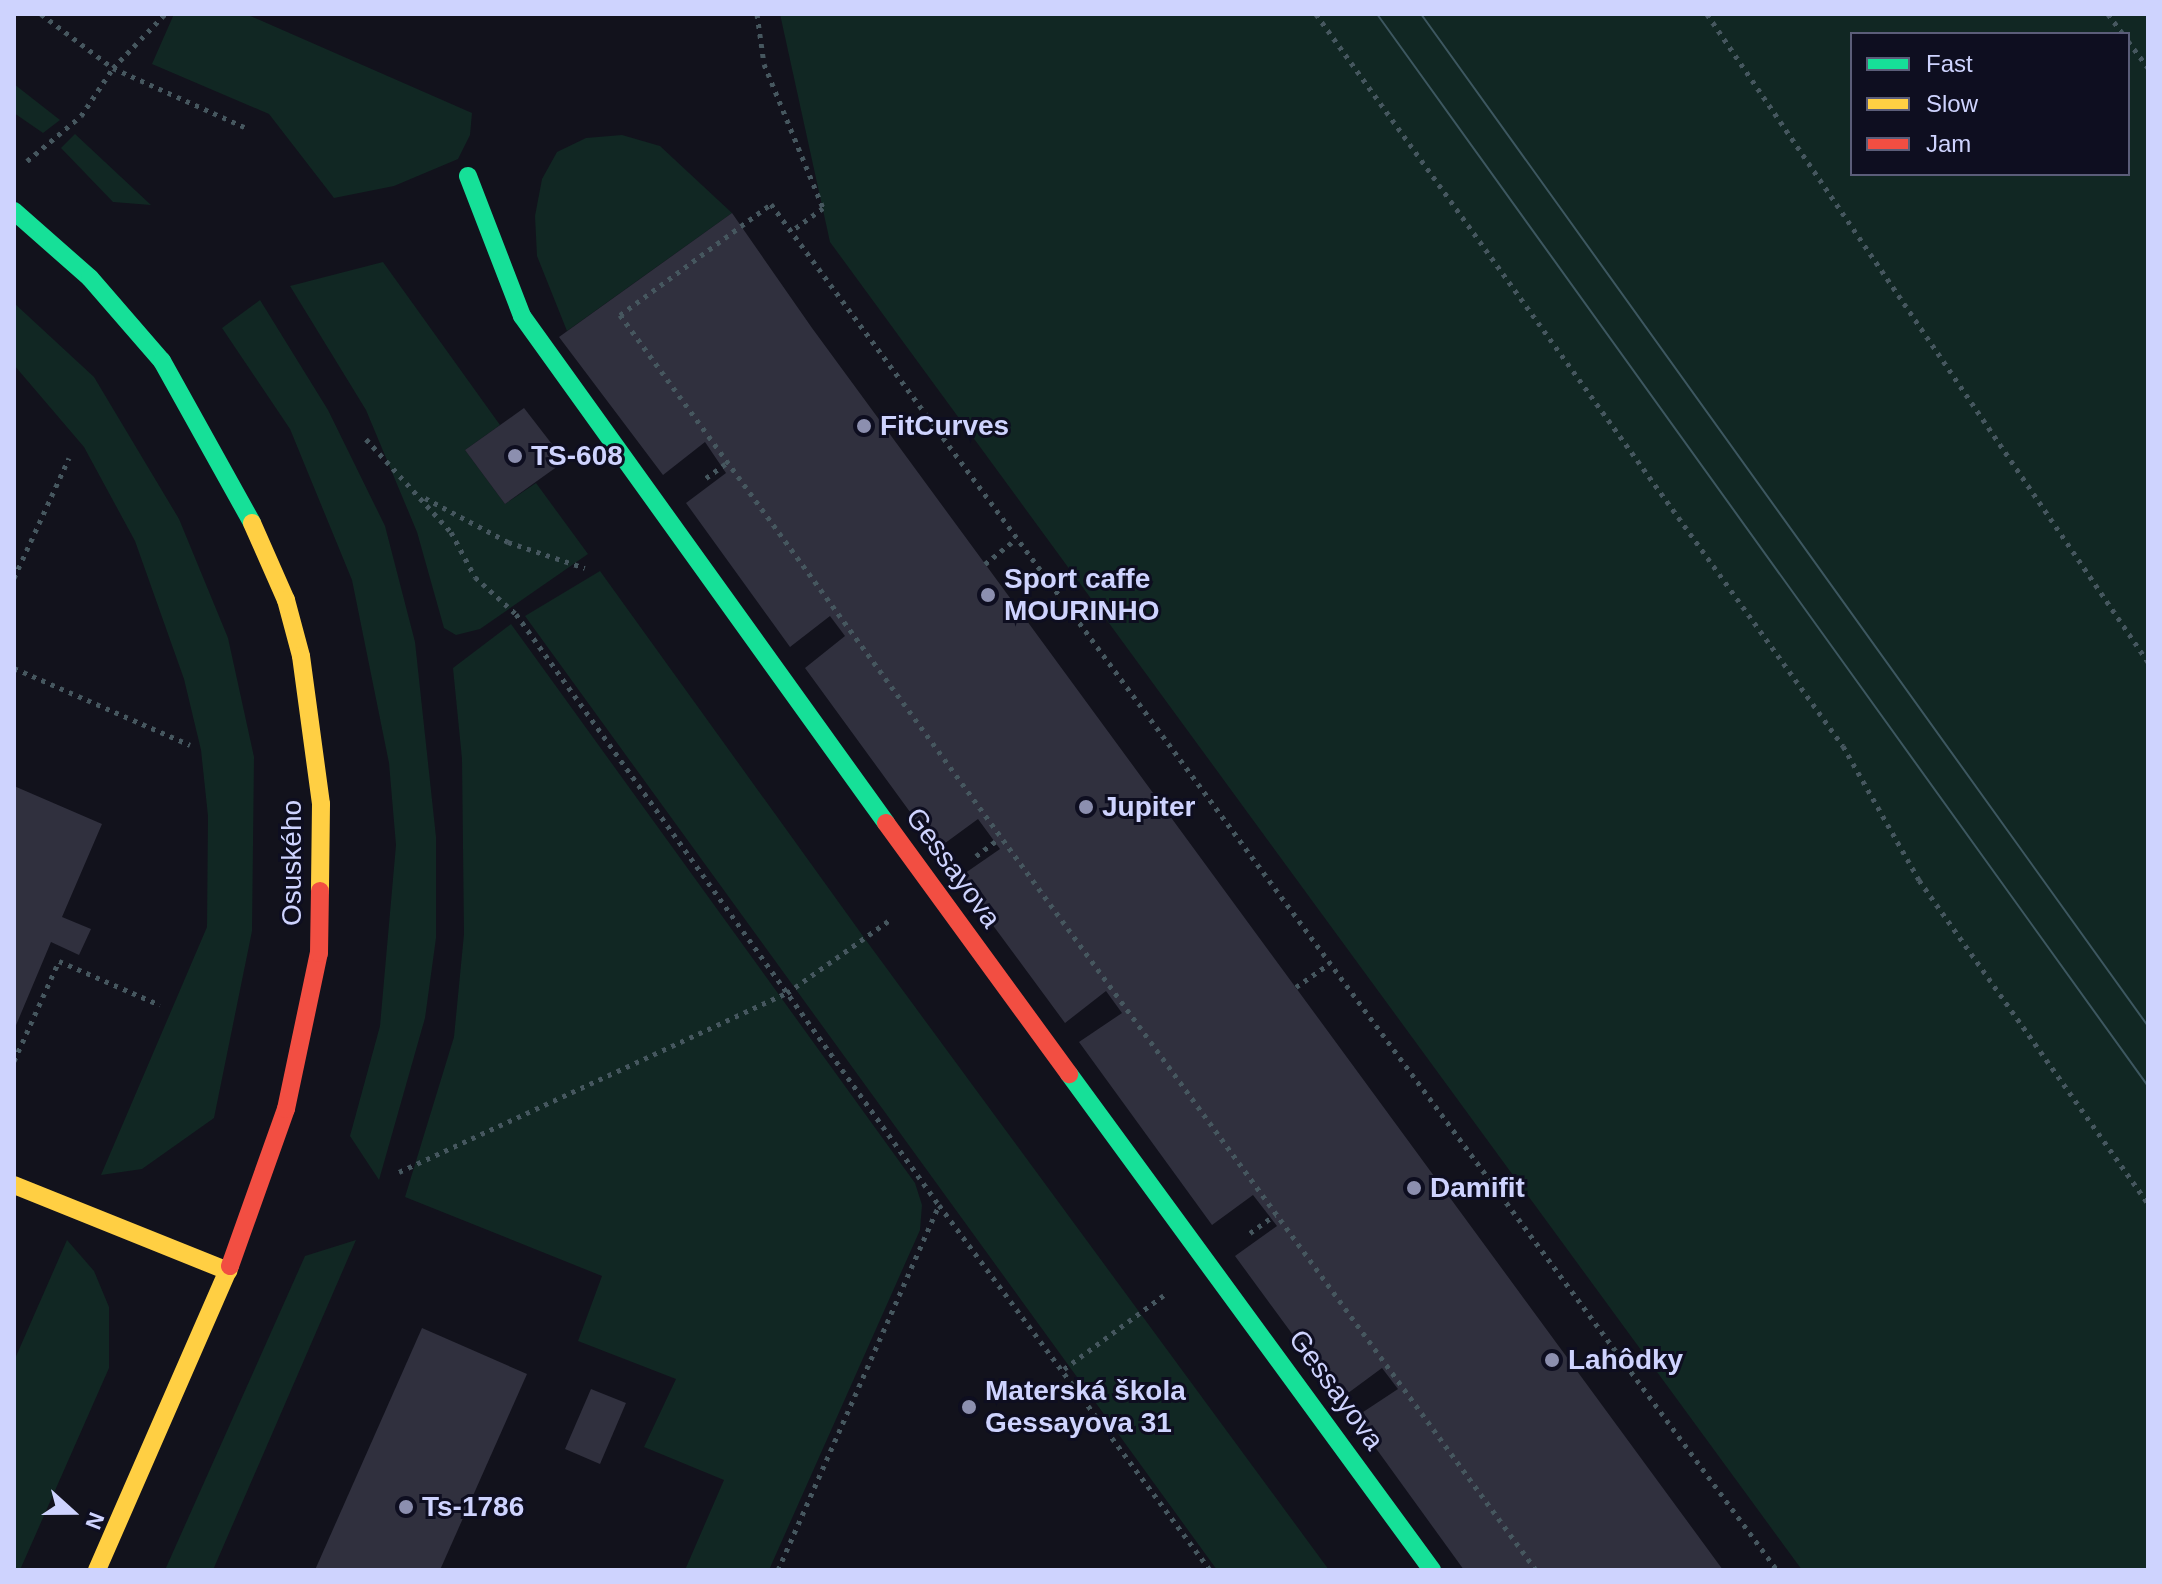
<!DOCTYPE html>
<html>
<head>
<meta charset="utf-8">
<style>
	body { margin:0 }
	#map { position:relative; width:2162px; height:1584px; overflow:hidden; background:#12121c; font-family:Arial,sans-serif }
	div>[style] { position:absolute }
	.green>* { inset:0; background:#112723 }
	.building>* { inset:0; background:#30303e }
	.path>* { height:5px; margin-top:-2.5px; transform-origin:0; background:repeating-linear-gradient(90deg,#46575f 0 4px,transparent 0 10px) }
	.fast>* { height:18px; margin:-9px; padding:0 9px; transform-origin:9px; border-radius:9px; background:#16e098 }
	.slow>* { height:18px; margin:-9px; padding:0 9px; transform-origin:9px; border-radius:9px; background:#ffcf43 }
	.jam>* { height:18px; margin:-9px; padding:0 9px; transform-origin:9px; border-radius:9px; background:#f24e42 }
	.tram>* { height:2px; margin:-1px; padding:0 1px; transform-origin:1px; border-radius:1px; background:#3d5760 }
	.dots>* { width:22px; height:22px; translate:-50% -50%; box-sizing:border-box; border:4px solid #0e0e20; border-radius:50% }
	span { translate:-50% -50%; white-space:nowrap; text-align:center; line-height:1.15; -webkit-text-stroke:6px #0e0e20; paint-order:stroke }
	.poi-label { font-size:28px; color:#ced3fe; font-weight:700 }
	.left { translate:0 -50%; text-align:left }
	.street-label { font-size:28px; color:#ced3fe }
	.frame { position:absolute; inset:0; border:16px solid #ced3fe; pointer-events:none }
	.legend { position:absolute; left:1850px; top:32px; width:280px; height:144px; box-sizing:border-box; background:#0e0e20; border:2px solid #5b5d79; margin:0; padding:10px 14px; list-style:none; font-size:24px; color:#ced3fe }
	.legend li { display:flex; align-items:center; gap:16px; height:40px }
	.legend b { width:40px; border:2px solid #5b5d79 }
	.north { position:absolute; left:32px; top:1472px; width:80px; height:80px; -webkit-text-stroke:6px #0e0e20; paint-order:stroke; rotate:111deg; font-size:22px; font-weight:700; line-height:32px; text-align:center; color:#ced3fe }
	.north::after { content:''; display:block; margin:auto; width:28px; height:36px; background:#ced3fe; clip-path:polygon(50% 0,100% 100%,50% 72%,0 100%) }
</style>
</head>
<body>
<div id="map">
	<div class="green">
		<i style="clip-path:polygon(174px 14px,246px 14px,472px 113px,470px 135px,458px 159px,394px 186px,334px 198px,269px 114px,152px 64px)"></i>
		<i style="clip-path:polygon(evenodd,780px 14px,2148px 14px,2148px 1570px,1802px 1570px,830px 242px,780px 14px,2128px 34px,2128px 174px,1852px 174px,1852px 34px,2128px 34px)"></i>
		<i style="clip-path:polygon(14px 84px,60px 120px,43px 133px,14px 113px)"></i>
		<i style="clip-path:polygon(75px 134px,151px 205px,113px 202px,61px 148px)"></i>
		<i style="clip-path:polygon(622px 135px,660px 146px,732px 213px,567px 331px,537px 256px,535px 216px,542px 179px,557px 152px,586px 138px)"></i>
		<i style="clip-path:polygon(383px 262px,500px 425px,465px 450px,505px 504px,536px 483px,588px 554px,480px 629px,456px 635px,444px 628px,417px 532px,366px 410px,290px 286px)"></i>
		<i style="clip-path:polygon(260px 300px,328px 410px,385px 526px,415px 642px,436px 837px,436px 938px,425px 1018px,379px 1180px,350px 1136px,380px 1026px,396px 845px,389px 763px,352px 580px,290px 429px,222px 328px)"></i>
		<i style="clip-path:polygon(14px 303px,94px 377px,179px 519px,228px 638px,254px 757px,252px 931px,214px 1118px,142px 1169px,101px 1175px,207px 927px,208px 816px,201px 750px,184px 679px,135px 541px,84px 447px,14px 365px)"></i>
		<i style="clip-path:polygon(600px 571px,868px 943px,1329px 1570px,1217px 1570px,525px 616px)"></i>
		<i style="clip-path:polygon(511px 624px,915px 1183px,922px 1205px,920px 1230px,769px 1570px,685px 1570px,724px 1480px,644px 1447px,676px 1379px,578px 1341px,602px 1276px,405px 1197px,454px 1037px,464px 934px,462px 759px,453px 668px)"></i>
		<i style="clip-path:polygon(67px 1240px,94px 1271px,109px 1307px,109px 1368px,20px 1570px,14px 1570px,14px 1361px)"></i>
		<i style="clip-path:polygon(356px 1240px,213px 1570px,165px 1570px,305px 1256px)"></i>
	</div>
	<div class="building">
		<i style="clip-path:polygon(732px 213px,812px 328px,1723px 1570px,1464px 1570px,1354px 1418px,1398px 1389px,1382px 1368px,1340px 1399px,1235px 1256px,1277px 1226px,1253px 1195px,1212px 1225px,1079px 1042px,1122px 1013px,1106px 991px,1065px 1023px,958px 878px,1000px 849px,978px 819px,937px 849px,805px 668px,845px 636px,830px 616px,790px 647px,686px 503px,726px 473px,705px 442px,663px 475px,559px 337px)"></i>
		<i style="clip-path:polygon(524px 408px,565px 461px,505px 504px,465px 450px)"></i>
		<i style="clip-path:polygon(14px 786px,102px 824px,62px 917px,91px 929px,79px 955px,51px 942px,14px 1030px)"></i>
		<i style="clip-path:polygon(422px 1328px,527px 1374px,440px 1570px,315px 1570px)"></i>
		<i style="clip-path:polygon(591px 1389px,626px 1403px,600px 1464px,565px 1449px)"></i>
	</div>
	<div class="path">
		<i style="left:41px;top:14px;width:90px;rotate:36.9deg"></i>
		<i style="left:113px;top:68px;width:144px;rotate:24.2deg"></i>
		<i style="left:757px;top:14px;width:50px;rotate:82deg"></i>
		<i style="left:764px;top:64px;width:156px;rotate:67.7deg"></i>
		<i style="left:823px;top:208px;width:39px;rotate:144deg"></i>
		<i style="left:1316px;top:14px;width:902px;rotate:54.25deg"></i>
		<i style="left:1843px;top:746px;width:154px;rotate:60.4deg"></i>
		<i style="left:1919px;top:880px;width:397px;rotate:54.7deg"></i>
		<i style="left:1707px;top:14px;width:784px;rotate:55.76deg"></i>
		<i style="left:2108px;top:14px;width:25px;rotate:53deg"></i>
		<i style="left:2128px;top:41px;width:34px;rotate:53deg"></i>
		<i style="left:27px;top:161px;width:70px;rotate:-39.8deg"></i>
		<i style="left:81px;top:116px;width:58px;rotate:-56.3deg"></i>
		<i style="left:113px;top:68px;width:75px;rotate:-46.1deg"></i>
		<i style="left:366px;top:439px;width:126px;rotate:47.6deg"></i>
		<i style="left:451px;top:532px;width:51px;rotate:61.9deg"></i>
		<i style="left:475px;top:577px;width:55px;rotate:42.1deg"></i>
		<i style="left:516px;top:614px;width:727px;rotate:54.41deg"></i>
		<i style="left:939px;top:1205px;width:455px;rotate:53.4deg"></i>
		<i style="left:706px;top:478px;width:27px;rotate:-36deg"></i>
		<i style="left:425px;top:498px;width:94px;rotate:27.9deg"></i>
		<i style="left:508px;top:542px;width:81px;rotate:18.7deg"></i>
		<i style="left:985px;top:564px;width:40px;rotate:-39deg"></i>
		<i style="left:14px;top:578px;width:132px;rotate:-65.4deg"></i>
		<i style="left:14px;top:668px;width:192px;rotate:23.6deg"></i>
		<i style="left:976px;top:856px;width:30px;rotate:-37deg"></i>
		<i style="left:1296px;top:987px;width:40px;rotate:-34.9deg"></i>
		<i style="left:14px;top:1061px;width:110px;rotate:-65.8deg"></i>
		<i style="left:59px;top:961px;width:110px;rotate:23.5deg"></i>
		<i style="left:399px;top:1172px;width:427px;rotate:-24.8deg"></i>
		<i style="left:787px;top:993px;width:128px;rotate:-35.4deg"></i>
		<i style="left:1250px;top:1233px;width:31px;rotate:-36deg"></i>
		<i style="left:1064px;top:1369px;width:124px;rotate:-36.5deg"></i>
		<i style="left:778px;top:1570px;width:399px;rotate:-66.2deg"></i>
		<i style="left:1536px;top:1570px;width:1554px;rotate:-126.12deg"></i>
		<i style="left:620px;top:315px;width:187px;rotate:-36.3deg"></i>
		<i style="left:771px;top:204px;width:1696px;rotate:53.63deg"></i>
	</div>
	<div class="fast">
		<i style="left:468px;top:176px;width:150px;rotate:68.9deg"></i>
		<i style="left:522px;top:316px;width:624px;rotate:54.32deg"></i>
		<i style="left:14px;top:211px;width:101px;rotate:41.4deg"></i>
		<i style="left:90px;top:278px;width:110px;rotate:49.1deg"></i>
		<i style="left:162px;top:361px;width:185px;rotate:60.9deg"></i>
		<i style="left:1069px;top:1074px;width:615px;rotate:53.8deg"></i>
	</div>
	<div class="slow">
		<i style="left:252px;top:523px;width:84px;rotate:66.2deg"></i>
		<i style="left:286px;top:600px;width:58px;rotate:75deg"></i>
		<i style="left:301px;top:656px;width:149px;rotate:82.3deg"></i>
		<i style="left:321px;top:804px;width:87px;rotate:90.7deg"></i>
		<i style="left:14px;top:1185px;width:231px;rotate:21.9deg"></i>
		<i style="left:97px;top:1570px;width:332px;rotate:-66.4deg"></i>
	</div>
	<div class="jam">
		<i style="left:886px;top:823px;width:311px;rotate:53.9deg"></i>
		<i style="left:230px;top:1266px;width:167px;rotate:-70.4deg"></i>
		<i style="left:286px;top:1109px;width:159px;rotate:-78.1deg"></i>
		<i style="left:319px;top:953px;width:62px;rotate:-89.1deg"></i>
	</div>
	<div class="tram">
		<i style="left:1377px;top:14px;width:1320px;rotate:54.28deg"></i>
		<i style="left:1421px;top:14px;width:1246px;rotate:54.31deg"></i>
	</div>
	<div class="dots">
		<i style="left:864px;top:426px;background:#8c8faf"></i>
		<i style="left:515px;top:456px;background:#8c8faf"></i>
		<i style="left:988px;top:595px;background:#8c8faf"></i>
		<i style="left:1086px;top:807px;background:#8c8faf"></i>
		<i style="left:1414px;top:1188px;background:#8c8faf"></i>
		<i style="left:1552px;top:1360px;background:#8c8faf"></i>
		<i style="left:969px;top:1407px;background:#8c8faf"></i>
		<i style="left:406px;top:1507px;background:#8c8faf"></i>
	</div>
	<div class="poi-label">
		<span class="left" style="left:880px;top:426px">FitCurves</span>
		<span class="left" style="left:531px;top:456px">TS-608</span>
		<span class="left" style="left:1004px;top:595px">Sport caffe<br>MOURINHO</span>
		<span class="left" style="left:1102px;top:807px">Jupiter</span>
		<span class="left" style="left:1430px;top:1188px">Damifit</span>
		<span class="left" style="left:1568px;top:1360px">Lahôdky</span>
		<span class="left" style="left:985px;top:1407px">Materská škola<br>Gessayova 31</span>
		<span class="left" style="left:422px;top:1507px">Ts-1786</span>
	</div>
	<div class="street-label">
		<span style="left:292px;top:863px;rotate:-90deg">Osuského</span>
		<span style="left:953px;top:868px;rotate:54deg">Gessayova</span>
		<span style="left:1336px;top:1390px;rotate:54deg">Gessayova</span>
	</div>
	<div class="frame"></div>
	<ul class="legend">
	<li><b style="height:10px;background:#16e098"></b>Fast</li>
	<li><b style="height:10px;background:#ffcf43"></b>Slow</li>
	<li><b style="height:10px;background:#f24e42"></b>Jam</li>
	</ul>
	<div class="north">N</div>
</div>
</body>
</html>
